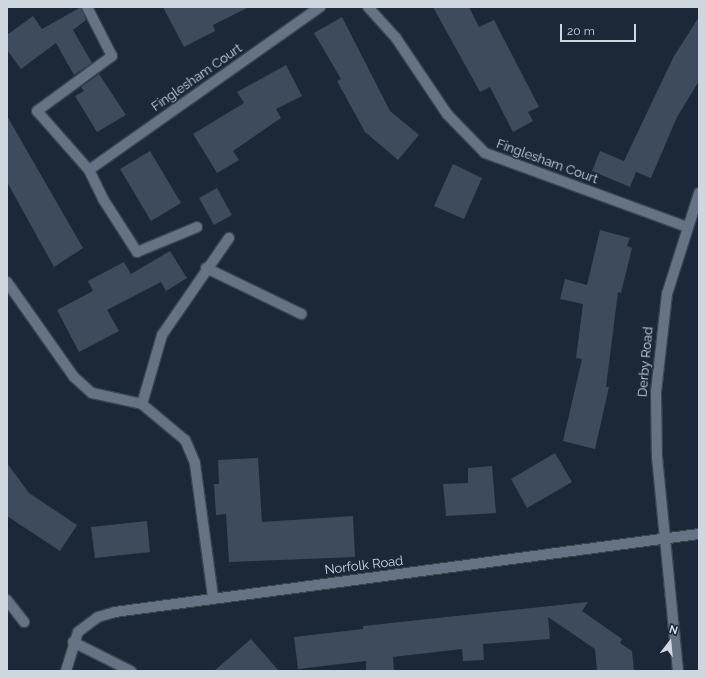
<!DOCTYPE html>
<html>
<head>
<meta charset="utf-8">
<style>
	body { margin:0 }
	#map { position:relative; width:706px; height:678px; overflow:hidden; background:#1c2838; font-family:Raleway,sans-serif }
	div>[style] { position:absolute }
	.building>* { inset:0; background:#3e4b5c }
	.roads { filter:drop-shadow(1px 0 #3a4450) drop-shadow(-1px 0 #3a4450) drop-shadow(0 1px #3a4450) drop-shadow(0 -1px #3a4450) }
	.minor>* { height:10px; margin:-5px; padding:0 5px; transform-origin:5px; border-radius:5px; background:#657385 }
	span { translate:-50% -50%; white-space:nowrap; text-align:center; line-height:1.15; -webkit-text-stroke:3px #1c2838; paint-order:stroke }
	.street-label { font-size:13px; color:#ced6e0 }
	.frame { position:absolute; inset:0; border:8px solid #ced6e0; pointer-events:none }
	.north { position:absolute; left:650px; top:622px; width:40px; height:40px; -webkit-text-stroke:3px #1c2838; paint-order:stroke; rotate:16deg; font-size:11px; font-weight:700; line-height:16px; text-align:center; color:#ced6e0 }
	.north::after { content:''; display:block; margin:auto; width:14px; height:18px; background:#ced6e0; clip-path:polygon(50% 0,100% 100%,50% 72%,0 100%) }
	.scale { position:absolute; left:560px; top:24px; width:76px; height:18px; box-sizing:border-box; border:2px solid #ced6e0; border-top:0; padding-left:5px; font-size:12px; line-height:14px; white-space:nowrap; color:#ced6e0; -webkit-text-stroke:3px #1c2838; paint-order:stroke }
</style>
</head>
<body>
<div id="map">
	<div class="building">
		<i style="clip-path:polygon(81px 7px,86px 20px,73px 30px,92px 63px,74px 75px,56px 43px,21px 69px,7px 50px,7px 35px,33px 16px,42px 29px)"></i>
		<i style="clip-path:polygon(163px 7px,249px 7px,213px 25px,215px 31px,184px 47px)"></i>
		<i style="clip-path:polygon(433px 7px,469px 7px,479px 27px,494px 20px,539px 107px,528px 112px,533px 121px,513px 132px,490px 87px,480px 92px)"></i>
		<i style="clip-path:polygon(342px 17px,390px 111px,419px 135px,398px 160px,365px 132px,337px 81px,341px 79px,314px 33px)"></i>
		<i style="clip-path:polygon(699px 17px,699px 81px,677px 117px,651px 178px,636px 172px,630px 187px,592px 171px,600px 151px,624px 161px,674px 56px)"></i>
		<i style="clip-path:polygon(286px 65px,302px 96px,276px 109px,281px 118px,233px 151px,239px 160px,217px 173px,193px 134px,244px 103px,237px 92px)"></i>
		<i style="clip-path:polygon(99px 74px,126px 115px,97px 132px,75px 96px,84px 91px,81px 87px)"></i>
		<i style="clip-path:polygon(7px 116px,83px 248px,54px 267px,7px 182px)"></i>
		<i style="clip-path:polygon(150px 151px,181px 203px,151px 221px,120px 169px)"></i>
		<i style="clip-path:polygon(453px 164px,482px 178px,464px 219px,434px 206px)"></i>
		<i style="clip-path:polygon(217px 188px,232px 215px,214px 225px,199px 198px)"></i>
		<i style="clip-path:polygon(600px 230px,630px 238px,627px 246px,632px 248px,621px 293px,618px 292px,606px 387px,609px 387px,595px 449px,563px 441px,582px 359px,576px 358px,583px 304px,560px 299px,565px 279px,587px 285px)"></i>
		<i style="clip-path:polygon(170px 251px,187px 278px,166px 291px,161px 282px,107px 310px,119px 331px,79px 352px,57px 310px,93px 291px,88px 281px,124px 262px,131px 274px)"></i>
		<i style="clip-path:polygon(555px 453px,572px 482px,527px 508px,511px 479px)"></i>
		<i style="clip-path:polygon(258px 458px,262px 522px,353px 516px,355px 557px,229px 562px,226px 514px,216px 515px,214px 484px,219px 484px,218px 460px)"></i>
		<i style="clip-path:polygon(7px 463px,29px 493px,77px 525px,60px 551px,7px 516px)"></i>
		<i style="clip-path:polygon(492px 466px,496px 513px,446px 516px,443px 484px,468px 483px,468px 468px)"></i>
		<i style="clip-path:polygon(147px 521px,150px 552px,95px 558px,91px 527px)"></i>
		<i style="clip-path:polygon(588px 602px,582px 611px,622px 639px,620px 643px,632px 651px,634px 671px,597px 671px,595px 649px,548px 617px,550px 639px,483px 644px,484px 660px,463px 661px,462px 649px,393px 657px,394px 671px,366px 671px,366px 661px,298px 669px,294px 637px,363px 629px,363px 626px)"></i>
		<i style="clip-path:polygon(251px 639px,279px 671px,214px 671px)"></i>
	</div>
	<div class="roads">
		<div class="minor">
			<i style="left:87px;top:7px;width:55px;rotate:63deg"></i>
			<i style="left:112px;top:56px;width:93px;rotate:143.7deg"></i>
			<i style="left:37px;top:111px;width:79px;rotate:48.6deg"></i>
			<i style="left:89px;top:170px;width:283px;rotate:-35.2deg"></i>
			<i style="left:368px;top:7px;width:42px;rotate:47.9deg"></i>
			<i style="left:396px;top:38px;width:92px;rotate:56.1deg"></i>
			<i style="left:447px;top:114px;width:54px;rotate:45.7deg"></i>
			<i style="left:485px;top:153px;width:215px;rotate:20.1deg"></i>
			<i style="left:89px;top:170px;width:32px;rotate:64deg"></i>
			<i style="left:103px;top:199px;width:63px;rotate:57.3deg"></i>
			<i style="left:137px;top:252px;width:65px;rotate:-22.6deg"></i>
			<i style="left:206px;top:268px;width:106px;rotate:25.8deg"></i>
			<i style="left:7px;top:282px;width:116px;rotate:54.8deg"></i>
			<i style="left:74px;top:377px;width:24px;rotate:42deg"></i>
			<i style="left:92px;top:393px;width:51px;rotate:12.4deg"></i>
			<i style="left:213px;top:597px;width:135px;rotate:-97.7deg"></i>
			<i style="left:195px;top:463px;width:25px;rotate:-113deg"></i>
			<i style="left:185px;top:440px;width:56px;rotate:-140.1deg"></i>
			<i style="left:142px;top:404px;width:72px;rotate:-73.8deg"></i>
			<i style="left:162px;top:335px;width:118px;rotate:-55.4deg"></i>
			<i style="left:7px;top:600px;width:28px;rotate:52deg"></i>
			<i style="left:73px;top:642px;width:65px;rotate:26.6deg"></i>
			<i style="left:66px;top:671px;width:41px;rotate:-72.9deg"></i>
			<i style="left:78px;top:632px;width:25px;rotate:-37deg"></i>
			<i style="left:98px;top:617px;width:18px;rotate:-16deg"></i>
			<i style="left:115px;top:612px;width:589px;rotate:-7.61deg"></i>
			<i style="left:678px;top:671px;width:214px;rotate:-95.6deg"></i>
			<i style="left:657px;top:458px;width:66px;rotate:-90.9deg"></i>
			<i style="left:656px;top:392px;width:99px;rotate:-83.6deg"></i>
			<i style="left:667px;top:294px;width:106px;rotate:-72.4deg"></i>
		</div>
	</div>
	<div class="street-label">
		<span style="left:197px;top:78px;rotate:-35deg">Finglesham Court</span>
		<span style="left:547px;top:162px;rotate:20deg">Finglesham Court</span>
		<span style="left:646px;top:362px;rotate:-85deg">Derby Road</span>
		<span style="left:364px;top:566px;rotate:-7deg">Norfolk Road</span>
	</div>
	<div class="frame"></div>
	<div class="north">N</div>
	<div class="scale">20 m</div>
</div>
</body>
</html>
